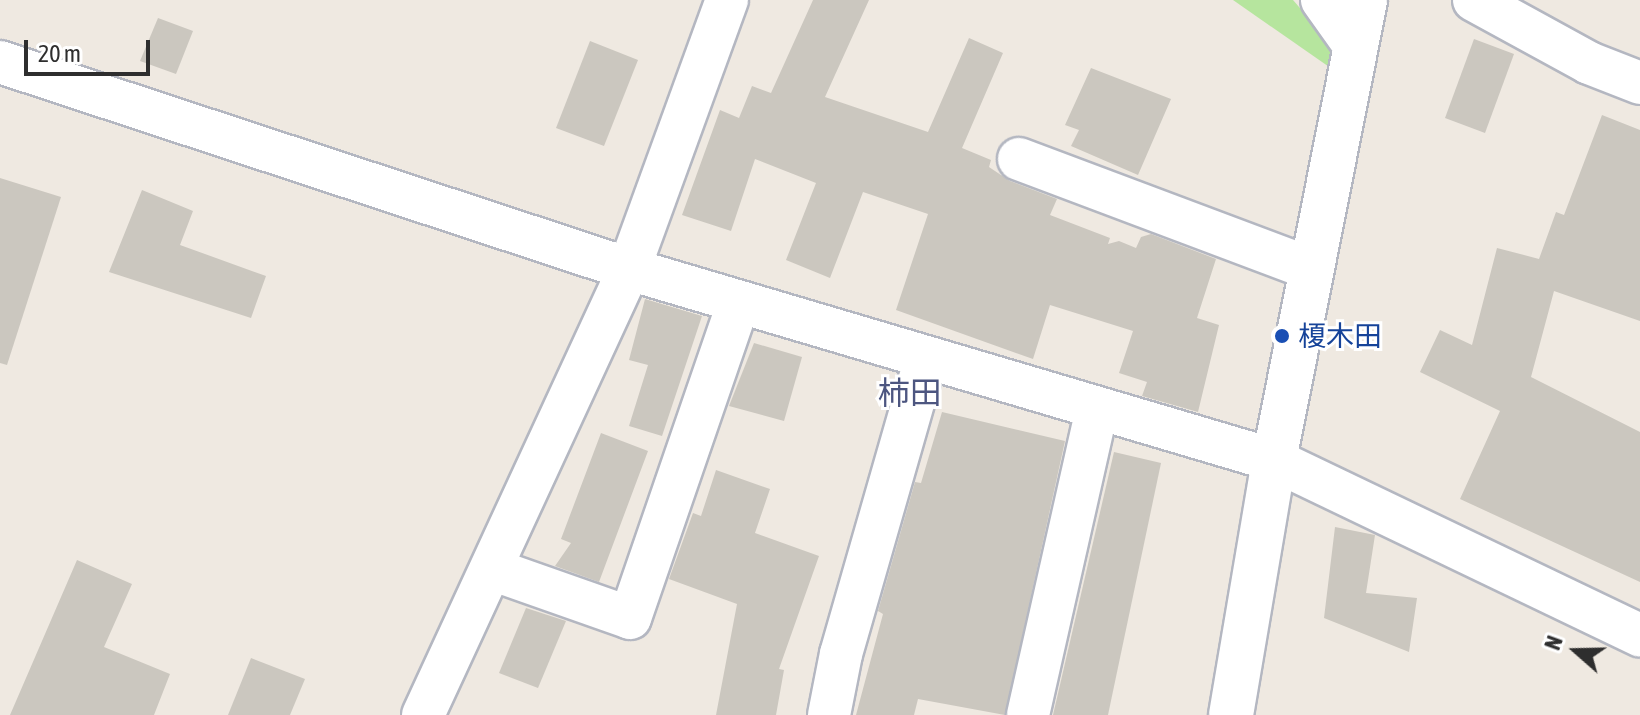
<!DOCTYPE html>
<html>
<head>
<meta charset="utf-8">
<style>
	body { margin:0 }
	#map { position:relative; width:1640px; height:715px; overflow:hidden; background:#efe9e1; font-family:"Asap Condensed","Noto Sans JP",sans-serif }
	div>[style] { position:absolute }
	.green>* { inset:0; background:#b6e59e }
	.building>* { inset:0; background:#cbc7bf }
	.roads { filter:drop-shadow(2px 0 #b4b7c1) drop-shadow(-2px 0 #b4b7c1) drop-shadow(0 2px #b4b7c1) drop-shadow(0 -2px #b4b7c1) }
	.minor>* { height:42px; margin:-21px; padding:0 21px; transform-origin:21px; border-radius:21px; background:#fff }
	.tertiary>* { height:44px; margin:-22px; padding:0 22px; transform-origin:22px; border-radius:22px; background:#fff }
	.dots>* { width:22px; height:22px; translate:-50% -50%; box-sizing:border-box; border:4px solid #fff; border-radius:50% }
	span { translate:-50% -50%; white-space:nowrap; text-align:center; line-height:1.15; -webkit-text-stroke:6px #fff; paint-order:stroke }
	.transit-label { font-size:28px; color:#164399 }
	.left { translate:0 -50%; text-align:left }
	.quarter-label { font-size:32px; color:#4d5680 }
	.north { position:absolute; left:1536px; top:611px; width:80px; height:80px; -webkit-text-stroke:6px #fff; paint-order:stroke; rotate:290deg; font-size:22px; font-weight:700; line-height:32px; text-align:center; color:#2e2e2e }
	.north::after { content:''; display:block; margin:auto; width:28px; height:36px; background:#2e2e2e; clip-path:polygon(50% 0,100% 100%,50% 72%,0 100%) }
	.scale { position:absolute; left:24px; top:40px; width:126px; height:36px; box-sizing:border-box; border:4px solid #2e2e2e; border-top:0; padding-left:10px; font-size:24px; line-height:28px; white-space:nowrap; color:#2e2e2e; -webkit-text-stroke:6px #fff; paint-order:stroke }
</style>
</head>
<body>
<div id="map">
	<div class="green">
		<i style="clip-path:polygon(1233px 0,1293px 0,1359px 76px,1358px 87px)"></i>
	</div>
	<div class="building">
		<i style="clip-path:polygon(813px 0,869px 0,825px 97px,928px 132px,969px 38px,1003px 53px,962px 148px,991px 160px,989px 167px,1010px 181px,1057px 199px,1050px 215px,1110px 238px,1108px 244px,1119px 241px,1136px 248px,1141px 237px,1151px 234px,1216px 259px,1197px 318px,1219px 325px,1198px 412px,1142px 396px,1147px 382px,1119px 373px,1133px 331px,1050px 305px,1033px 359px,896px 310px,928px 214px,863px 192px,830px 278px,786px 260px,816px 183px,755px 159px,731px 231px,682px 215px,720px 110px,739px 118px,752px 86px,771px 93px)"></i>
		<i style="clip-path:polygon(158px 18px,193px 31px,176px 74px,140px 61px)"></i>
		<i style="clip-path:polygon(1474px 39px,1514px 54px,1485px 133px,1445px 118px)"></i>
		<i style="clip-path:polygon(590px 41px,638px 60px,604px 146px,556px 128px)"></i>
		<i style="clip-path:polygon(1091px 68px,1171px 99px,1138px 175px,1071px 146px,1079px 130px,1065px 125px)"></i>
		<i style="clip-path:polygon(1602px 115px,1640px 130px,1640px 321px,1554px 291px,1531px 377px,1640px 432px,1640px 582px,1460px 499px,1500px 411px,1420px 372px,1440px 330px,1472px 345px,1497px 248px,1539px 259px,1556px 212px,1564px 215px)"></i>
		<i style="clip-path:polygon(0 178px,61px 197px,7px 365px,0 363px)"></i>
		<i style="clip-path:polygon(142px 190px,193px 211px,180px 245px,266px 276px,251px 318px,109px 272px)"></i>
		<i style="clip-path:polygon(645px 299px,702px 316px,662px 436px,629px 426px,648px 365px,629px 360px)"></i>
		<i style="clip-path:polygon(754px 343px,802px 357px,784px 421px,729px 406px)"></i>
		<i style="clip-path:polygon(942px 412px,1065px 441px,1005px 715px,918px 699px,914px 715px,856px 715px,883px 614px,878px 611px,915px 482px,921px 483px)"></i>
		<i style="clip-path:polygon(601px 433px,648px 451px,599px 582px,555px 566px,571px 543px,561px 539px)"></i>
		<i style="clip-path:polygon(1114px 452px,1161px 463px,1108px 715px,1053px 715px)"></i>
		<i style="clip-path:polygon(716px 470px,770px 489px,755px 533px,819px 556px,779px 669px,784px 670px,776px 715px,716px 715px,737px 604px,669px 579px,693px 513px,701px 516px)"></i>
		<i style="clip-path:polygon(1335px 527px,1375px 535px,1366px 593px,1417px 598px,1409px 652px,1324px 618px)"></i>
		<i style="clip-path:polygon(77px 560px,132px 584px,104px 647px,170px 674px,154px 715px,10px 715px)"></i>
		<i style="clip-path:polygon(526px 608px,566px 621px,538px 688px,499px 673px)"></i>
		<i style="clip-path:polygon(251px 658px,305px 679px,290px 715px,228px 715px)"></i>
	</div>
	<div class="roads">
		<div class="minor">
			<i style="left:1322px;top:0;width:55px;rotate:54.6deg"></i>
			<i style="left:1474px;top:0;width:131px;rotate:28.7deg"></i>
			<i style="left:1589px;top:63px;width:55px;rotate:21.4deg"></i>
			<i style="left:0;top:62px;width:662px;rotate:18.22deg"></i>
			<i style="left:629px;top:269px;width:673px;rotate:16.5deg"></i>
			<i style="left:1274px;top:460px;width:406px;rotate:25.6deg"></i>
			<i style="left:1019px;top:159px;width:313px;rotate:20.6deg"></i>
			<i style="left:494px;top:570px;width:144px;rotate:19.4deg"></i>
			<i style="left:630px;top:618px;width:334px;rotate:-71deg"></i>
			<i style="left:423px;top:715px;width:491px;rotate:-65.2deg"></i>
			<i style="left:629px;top:269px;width:286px;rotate:-70deg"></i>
			<i style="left:829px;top:715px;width:62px;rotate:-78.9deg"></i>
			<i style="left:841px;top:654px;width:308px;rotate:-74deg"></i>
			<i style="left:1028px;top:715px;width:313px;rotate:-77.3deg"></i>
		</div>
		<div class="tertiary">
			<i style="left:1231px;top:715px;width:259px;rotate:-80.4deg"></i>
			<i style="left:1274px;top:460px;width:469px;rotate:-78.8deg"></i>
		</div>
	</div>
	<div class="dots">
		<i style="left:1282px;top:336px;background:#1a4fb4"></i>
	</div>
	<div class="transit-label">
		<span class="left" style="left:1298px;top:336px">榎木田</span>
	</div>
	<div class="quarter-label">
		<span style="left:910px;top:393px">柿田</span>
	</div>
	<div class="north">N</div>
	<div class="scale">20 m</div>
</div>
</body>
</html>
